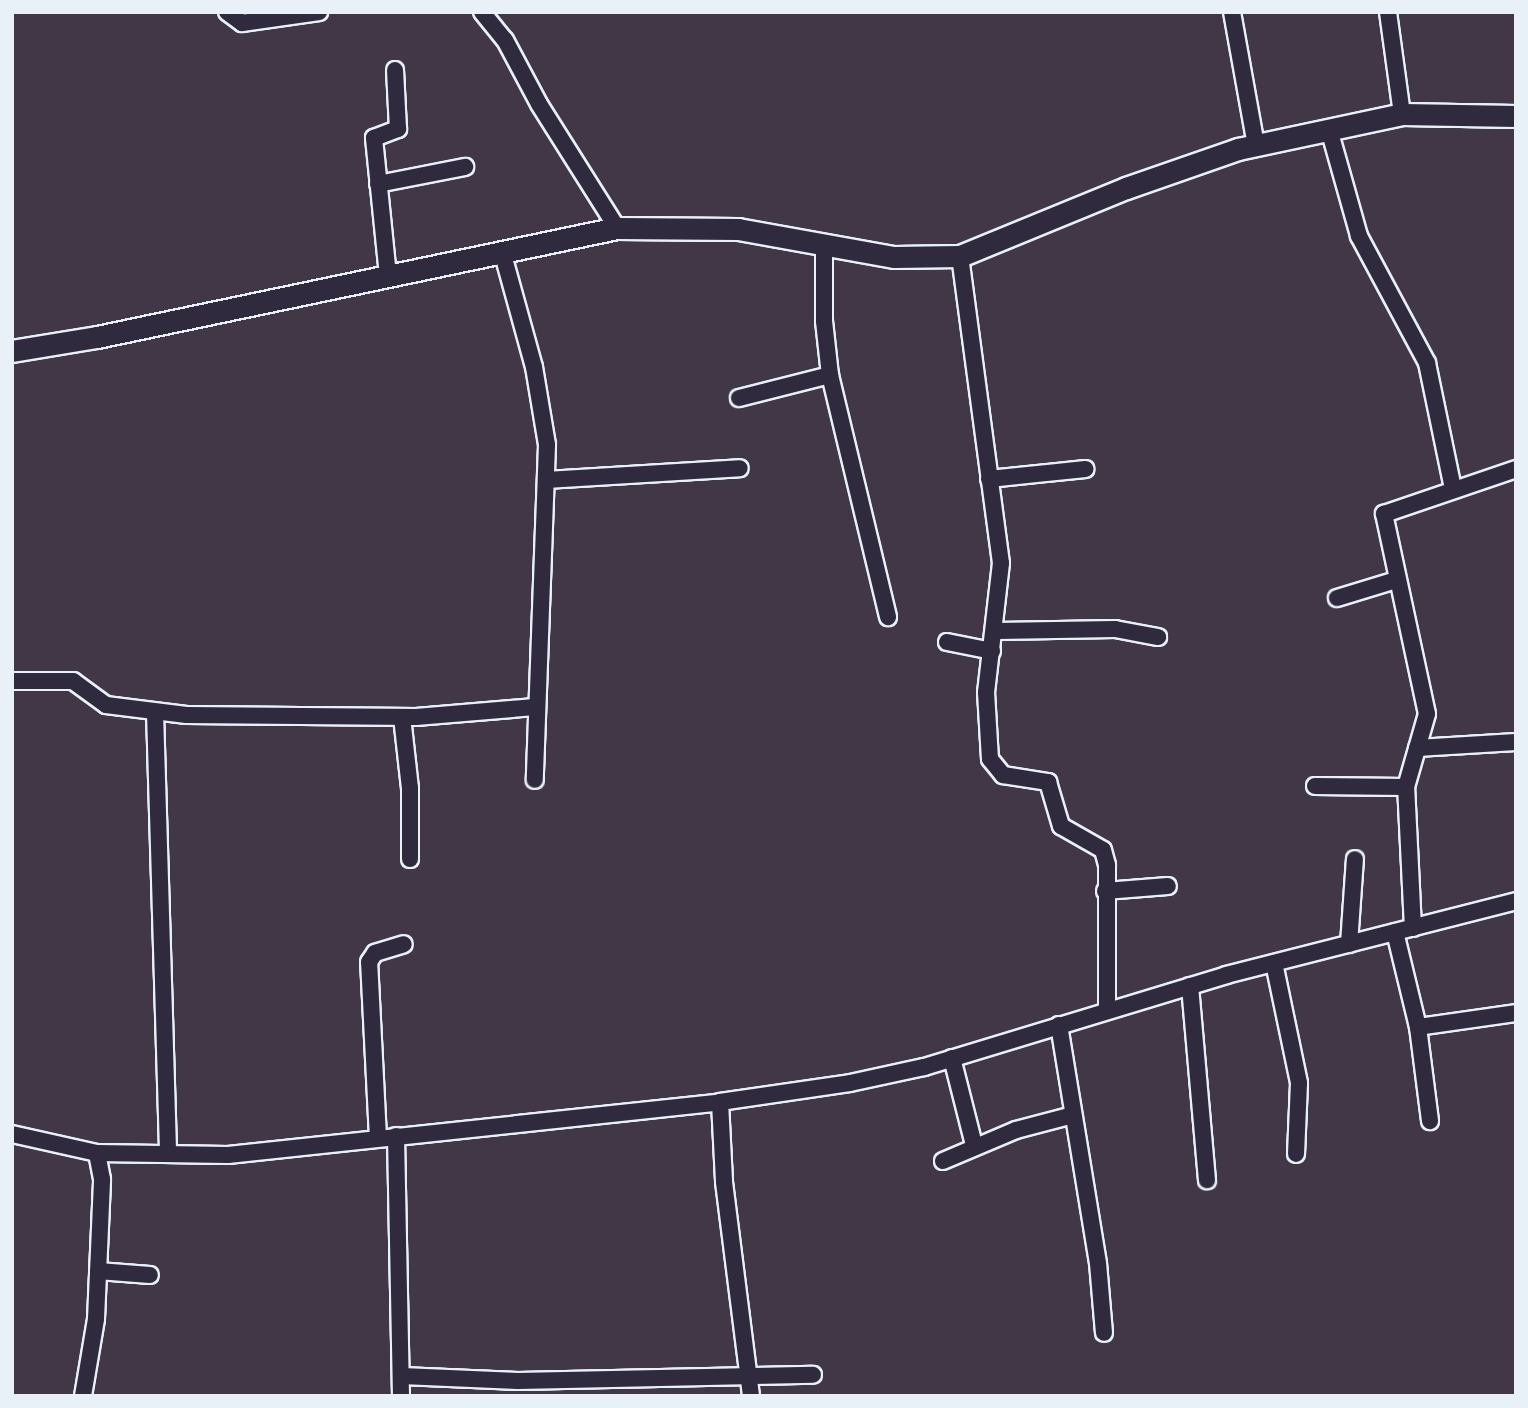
<!DOCTYPE html>
<html>
<head>
<meta charset="utf-8">
<style>
	body { margin:0 }
	#map { position:relative; width:1528px; height:1408px; overflow:hidden; background:#413747; font-family:Caveat,sans-serif }
	div>[style] { position:absolute }
	.roads { filter:drop-shadow(2px 0 #e8f1f8) drop-shadow(-2px 0 #e8f1f8) drop-shadow(0 2px #e8f1f8) drop-shadow(0 -2px #e8f1f8) }
	.minor>* { height:16px; margin:-8px; padding:0 8px; transform-origin:8px; border-radius:8px; background:#2f2a3d }
	.major>* { height:21px; margin:-10.5px; padding:0 10.5px; transform-origin:10.5px; border-radius:10.5px; background:#2f2a3d }
	span { translate:-50% -50%; white-space:nowrap; text-align:center; line-height:1.15; -webkit-text-stroke:6px #2f2a3d; paint-order:stroke }
	.frame { position:absolute; inset:0; border:14px solid #e8f1f8; pointer-events:none }
</style>
</head>
<body>
<div id="map">
	<div class="roads">
		<div class="minor">
			<i style="left:227px;top:12px;width:19px;rotate:36deg"></i>
			<i style="left:242px;top:23px;width:78px;rotate:-8.1deg"></i>
			<i style="left:482px;top:12px;width:36px;rotate:51deg"></i>
			<i style="left:505px;top:40px;width:72px;rotate:62deg"></i>
			<i style="left:539px;top:104px;width:146px;rotate:57.8deg"></i>
			<i style="left:1232px;top:12px;width:135px;rotate:79.8deg"></i>
			<i style="left:1388px;top:12px;width:103px;rotate:82.2deg"></i>
			<i style="left:1329px;top:129px;width:111px;rotate:74.3deg"></i>
			<i style="left:1359px;top:236px;width:144px;rotate:61.8deg"></i>
			<i style="left:1427px;top:363px;width:129px;rotate:78.3deg"></i>
			<i style="left:378px;top:184px;width:89px;rotate:-11.1deg"></i>
			<i style="left:824px;top:245px;width:76px;rotate:90deg"></i>
			<i style="left:824px;top:321px;width:54px;rotate:83.7deg"></i>
			<i style="left:830px;top:375px;width:249px;rotate:76.5deg"></i>
			<i style="left:502px;top:251px;width:120px;rotate:74.6deg"></i>
			<i style="left:534px;top:367px;width:79px;rotate:80.5deg"></i>
			<i style="left:547px;top:445px;width:335px;rotate:92.1deg"></i>
			<i style="left:960px;top:256px;width:310px;rotate:82.4deg"></i>
			<i style="left:1001px;top:563px;width:130px;rotate:96.6deg"></i>
			<i style="left:986px;top:692px;width:67px;rotate:86.6deg"></i>
			<i style="left:990px;top:759px;width:21px;rotate:51deg"></i>
			<i style="left:1003px;top:775px;width:46px;rotate:8.8deg"></i>
			<i style="left:1048px;top:782px;width:46px;rotate:73.5deg"></i>
			<i style="left:1061px;top:826px;width:48px;rotate:29.7deg"></i>
			<i style="left:1103px;top:850px;width:16px;rotate:75deg"></i>
			<i style="left:1107px;top:865px;width:145px;rotate:90deg"></i>
			<i style="left:388px;top:276px;width:139px;rotate:-95.8deg"></i>
			<i style="left:374px;top:138px;width:26px;rotate:-21deg"></i>
			<i style="left:398px;top:129px;width:59px;rotate:-92.9deg"></i>
			<i style="left:739px;top:398px;width:94px;rotate:-14.2deg"></i>
			<i style="left:989px;top:479px;width:97px;rotate:-5.9deg"></i>
			<i style="left:546px;top:480px;width:194px;rotate:-3.5deg"></i>
			<i style="left:1337px;top:598px;width:62px;rotate:-17deg"></i>
			<i style="left:997px;top:631px;width:118px;rotate:-1deg"></i>
			<i style="left:1115px;top:629px;width:44px;rotate:10.5deg"></i>
			<i style="left:947px;top:642px;width:46px;rotate:11.3deg"></i>
			<i style="left:12px;top:681px;width:61px"></i>
			<i style="left:73px;top:681px;width:41px;rotate:36deg"></i>
			<i style="left:106px;top:705px;width:81px;rotate:7.1deg"></i>
			<i style="left:186px;top:715px;width:230px;rotate:0.5deg"></i>
			<i style="left:416px;top:717px;width:119px;rotate:-4.8deg"></i>
			<i style="left:155px;top:712px;width:442px;rotate:88.3deg"></i>
			<i style="left:402px;top:717px;width:71px;rotate:83.6deg"></i>
			<i style="left:410px;top:788px;width:71px;rotate:90deg"></i>
			<i style="left:1417px;top:748px;width:99px;rotate:-3.5deg"></i>
			<i style="left:1315px;top:786px;width:91px;rotate:0.6deg"></i>
			<i style="left:1105px;top:891px;width:63px;rotate:-4.5deg"></i>
			<i style="left:1413px;top:928px;width:141px;rotate:-92.8deg"></i>
			<i style="left:1406px;top:787px;width:76px;rotate:-74deg"></i>
			<i style="left:1427px;top:714px;width:205px;rotate:-102.1deg"></i>
			<i style="left:1384px;top:514px;width:139px;rotate:-18.8deg"></i>
			<i style="left:1395px;top:932px;width:98px;rotate:76.4deg"></i>
			<i style="left:1418px;top:1027px;width:95px;rotate:82.7deg"></i>
			<i style="left:1349px;top:944px;width:85px;rotate:-86deg"></i>
			<i style="left:1274px;top:963px;width:123px;rotate:78.2deg"></i>
			<i style="left:1299px;top:1083px;width:71px;rotate:92.4deg"></i>
			<i style="left:1190px;top:986px;width:195px;rotate:85deg"></i>
			<i style="left:1059px;top:1025px;width:241px;rotate:80.7deg"></i>
			<i style="left:1098px;top:1263px;width:70px;rotate:85.1deg"></i>
			<i style="left:1418px;top:1027px;width:99px;rotate:-8.1deg"></i>
			<i style="left:952px;top:1058px;width:90px;rotate:75.8deg"></i>
			<i style="left:720px;top:1102px;width:80px;rotate:87.1deg"></i>
			<i style="left:724px;top:1182px;width:216px;rotate:82.8deg"></i>
			<i style="left:12px;top:1134px;width:87px;rotate:12.6deg"></i>
			<i style="left:97px;top:1153px;width:131px;rotate:0.9deg"></i>
			<i style="left:228px;top:1155px;width:495px;rotate:-6.1deg"></i>
			<i style="left:720px;top:1102px;width:131px;rotate:-8.3deg"></i>
			<i style="left:850px;top:1083px;width:76px;rotate:-12.2deg"></i>
			<i style="left:924px;top:1067px;width:316px;rotate:-16.9deg"></i>
			<i style="left:1226px;top:975px;width:299px;rotate:-14.3deg"></i>
			<i style="left:396px;top:1136px;width:260px;rotate:88.9deg"></i>
			<i style="left:378px;top:1138px;width:176px;rotate:-92.9deg"></i>
			<i style="left:369px;top:962px;width:11px;rotate:-56deg"></i>
			<i style="left:375px;top:953px;width:30px;rotate:-17deg"></i>
			<i style="left:943px;top:1161px;width:79px;rotate:-23deg"></i>
			<i style="left:1016px;top:1130px;width:59px;rotate:-14.7deg"></i>
			<i style="left:98px;top:1271px;width:52px;rotate:4.4deg"></i>
			<i style="left:402px;top:1376px;width:116px;rotate:2.5deg"></i>
			<i style="left:518px;top:1381px;width:295px;rotate:-1.2deg"></i>
			<i style="left:83px;top:1396px;width:78px;rotate:-80.4deg"></i>
			<i style="left:96px;top:1319px;width:140px;rotate:-87.5deg"></i>
			<i style="left:102px;top:1179px;width:26px;rotate:-101deg"></i>
		</div>
		<div class="major">
			<i style="left:12px;top:351px;width:86px;rotate:-9.4deg"></i>
			<i style="left:97px;top:337px;width:531px;rotate:-11.84deg"></i>
			<i style="left:617px;top:228px;width:121px;rotate:0.5deg"></i>
			<i style="left:738px;top:229px;width:158px;rotate:10.2deg"></i>
			<i style="left:894px;top:257px;width:66px;rotate:-0.9deg"></i>
			<i style="left:960px;top:256px;width:179px;rotate:-22.3deg"></i>
			<i style="left:1126px;top:188px;width:119px;rotate:-19.2deg"></i>
			<i style="left:1238px;top:149px;width:168px;rotate:-12deg"></i>
			<i style="left:1402px;top:114px;width:114px;rotate:1deg"></i>
		</div>
	</div>
	<div class="frame"></div>
</div>
</body>
</html>
